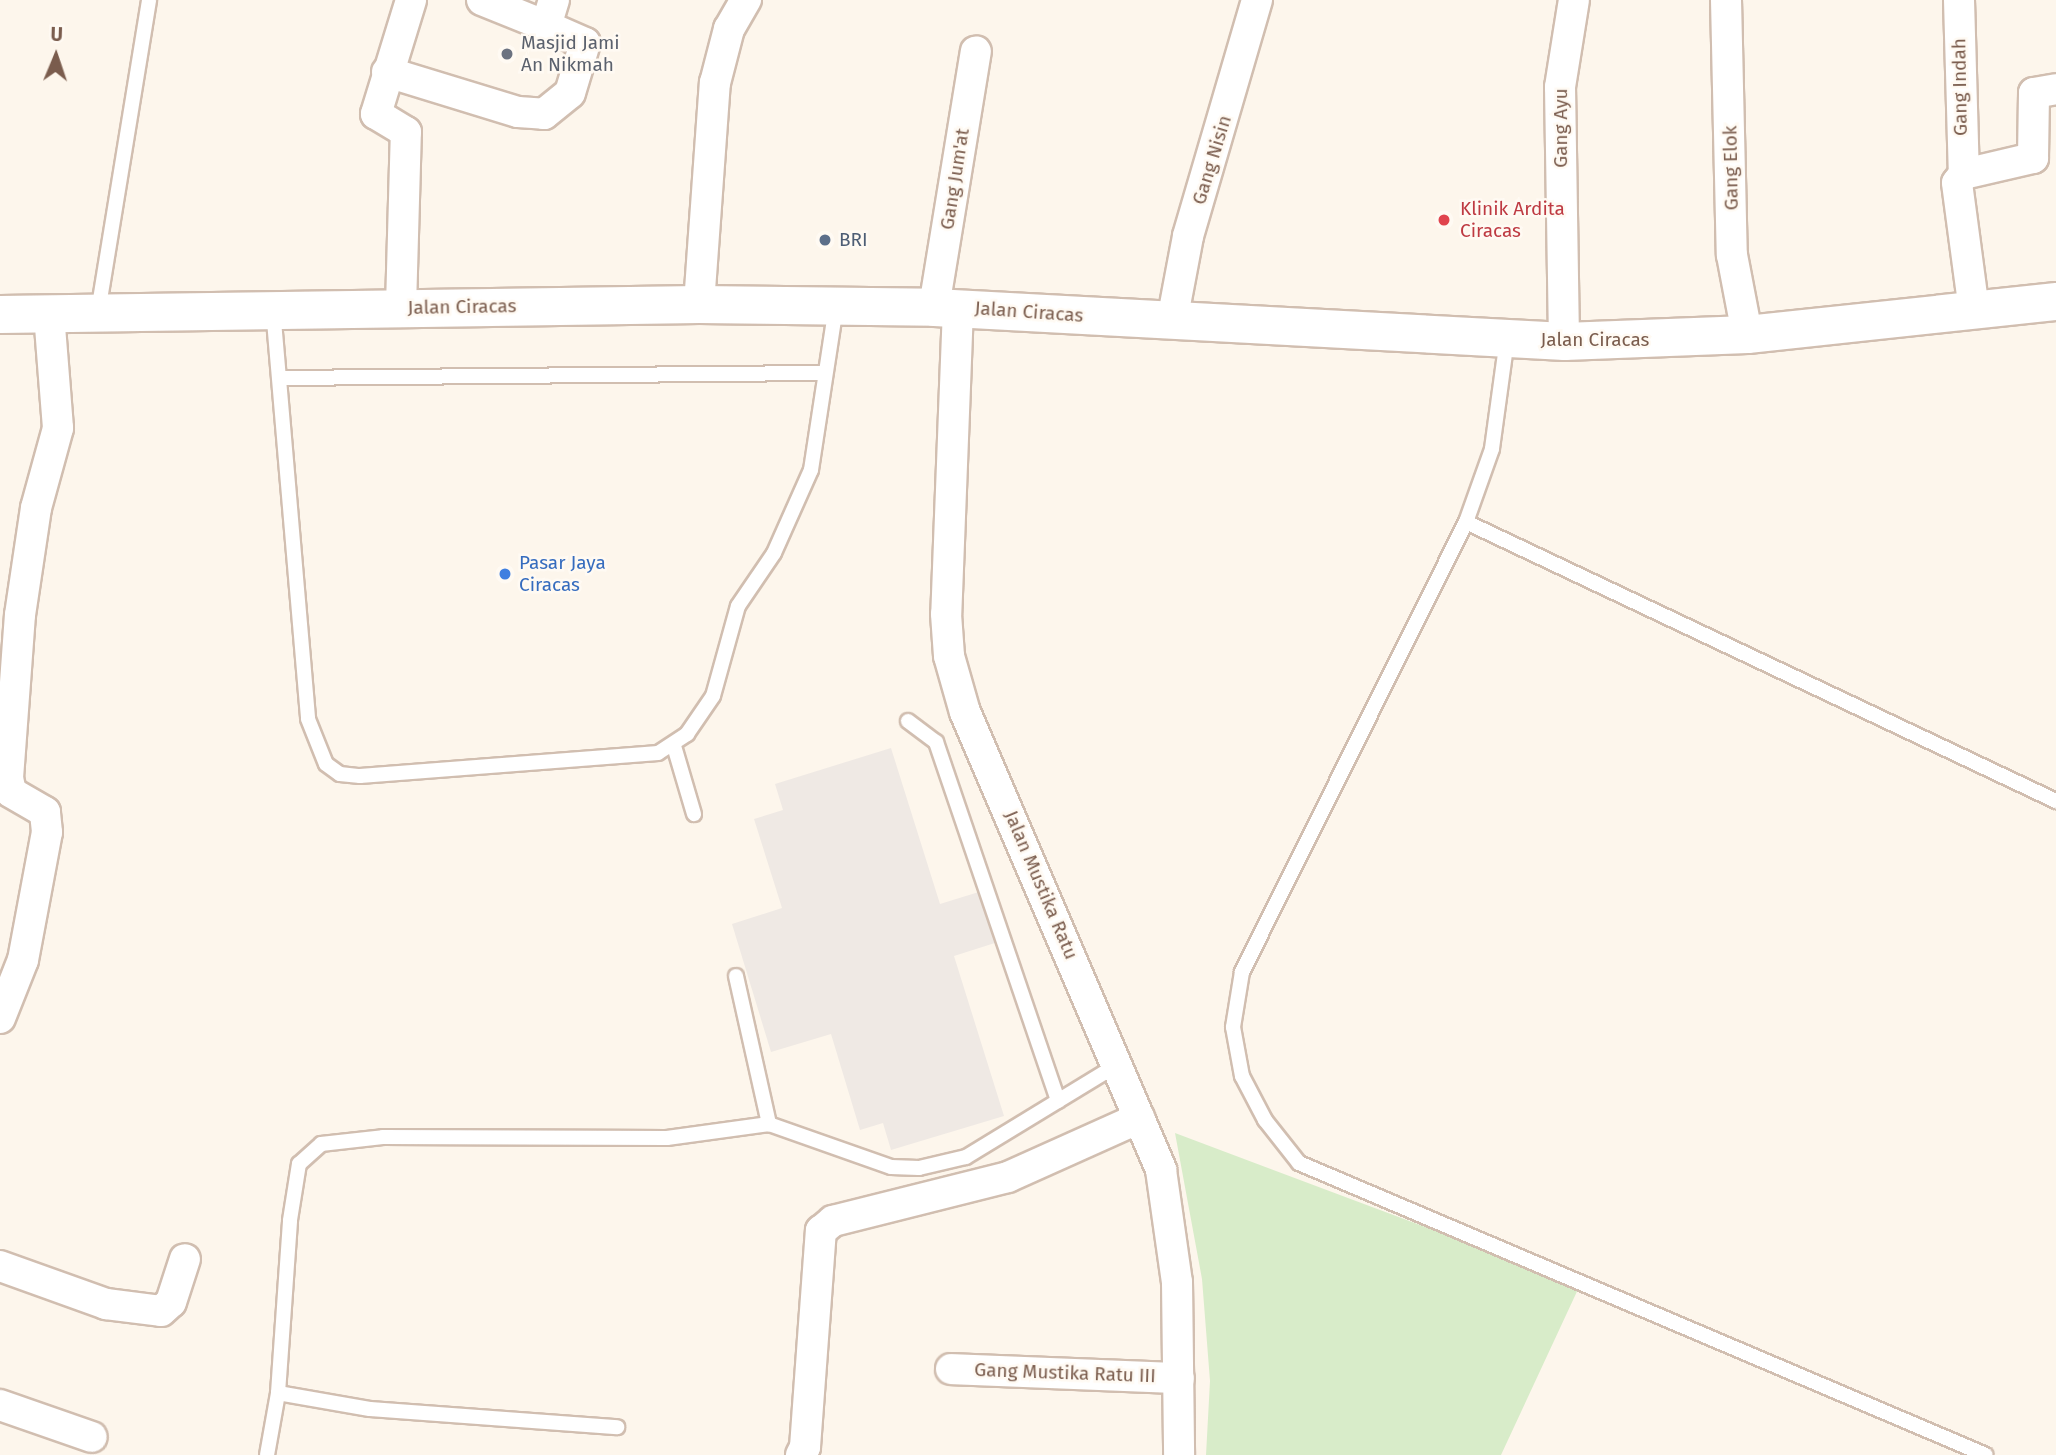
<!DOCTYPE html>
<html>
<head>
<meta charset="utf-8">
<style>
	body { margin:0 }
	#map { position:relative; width:2056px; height:1455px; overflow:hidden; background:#fdf6ec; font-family:"Fira Sans",sans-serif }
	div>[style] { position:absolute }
	.industrial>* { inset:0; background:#efe9e4 }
	.green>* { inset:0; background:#d8ecc9 }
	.roads { filter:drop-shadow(2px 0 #d1beb0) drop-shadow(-2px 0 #d1beb0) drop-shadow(0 2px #d1beb0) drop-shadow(0 -2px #d1beb0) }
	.service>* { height:14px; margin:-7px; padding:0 7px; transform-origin:7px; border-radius:7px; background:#fff }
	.minor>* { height:30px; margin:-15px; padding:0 15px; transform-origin:15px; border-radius:15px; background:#fff }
	.tertiary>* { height:37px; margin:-18.5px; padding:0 18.5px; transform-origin:18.5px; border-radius:18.5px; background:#fff }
	.dots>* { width:19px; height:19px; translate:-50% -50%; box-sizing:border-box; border:4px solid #fffaf3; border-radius:50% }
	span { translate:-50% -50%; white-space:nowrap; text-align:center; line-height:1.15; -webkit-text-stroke:5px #fffaf3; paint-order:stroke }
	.worship-label { font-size:19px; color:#5b616d }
	.left { translate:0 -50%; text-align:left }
	.street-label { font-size:19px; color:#7a5c4d }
	.health-label { font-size:19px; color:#be3a42 }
	.service-label { font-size:19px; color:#4e5e75 }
	.shop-label { font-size:19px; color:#366cbe }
	.north { position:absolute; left:21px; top:21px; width:70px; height:70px; -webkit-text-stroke:5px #fffaf3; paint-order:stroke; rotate:2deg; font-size:19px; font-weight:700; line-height:28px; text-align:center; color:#7a5c4d }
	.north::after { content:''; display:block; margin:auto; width:24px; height:32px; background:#7a5c4d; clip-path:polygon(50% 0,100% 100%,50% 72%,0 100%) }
</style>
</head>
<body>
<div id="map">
	<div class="industrial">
		<i style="clip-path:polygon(891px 748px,940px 904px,982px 891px,998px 942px,954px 956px,1004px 1116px,891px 1150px,883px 1123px,860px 1130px,831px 1034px,771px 1052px,732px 924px,782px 908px,754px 819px,783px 810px,775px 784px)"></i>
	</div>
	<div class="green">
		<i style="clip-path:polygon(1175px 1133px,1580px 1285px,1501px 1455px,1206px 1455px,1210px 1381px,1202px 1279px)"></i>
	</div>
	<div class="roads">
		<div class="service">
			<i style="left:273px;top:309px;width:411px;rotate:85.1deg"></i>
			<i style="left:308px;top:719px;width:48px;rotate:68.2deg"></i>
			<i style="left:326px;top:764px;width:17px;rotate:36deg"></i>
			<i style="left:340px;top:774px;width:20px;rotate:6deg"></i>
			<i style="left:360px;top:776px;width:299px;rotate:-4.4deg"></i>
			<i style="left:658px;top:753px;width:35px;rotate:-33deg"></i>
			<i style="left:687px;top:734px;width:46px;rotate:-55.6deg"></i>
			<i style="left:713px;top:696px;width:93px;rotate:-74.5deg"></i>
			<i style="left:738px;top:606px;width:64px;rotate:-55.8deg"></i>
			<i style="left:774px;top:553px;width:91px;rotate:-66deg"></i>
			<i style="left:811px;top:470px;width:165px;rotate:-81.3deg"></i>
			<i style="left:98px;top:312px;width:316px;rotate:-80.7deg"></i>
			<i style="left:1507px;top:339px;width:111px;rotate:97.8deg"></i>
			<i style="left:1492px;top:449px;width:77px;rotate:109.6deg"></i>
			<i style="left:1466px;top:522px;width:503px;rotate:116.46deg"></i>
			<i style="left:1242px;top:972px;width:56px;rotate:99.3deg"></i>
			<i style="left:1233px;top:1027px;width:50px;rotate:79.6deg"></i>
			<i style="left:1242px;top:1076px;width:50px;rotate:62.4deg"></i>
			<i style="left:1265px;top:1120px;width:55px;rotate:51.7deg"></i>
			<i style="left:1299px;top:1163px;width:746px;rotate:23.03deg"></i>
			<i style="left:280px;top:378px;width:545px;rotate:-0.53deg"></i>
			<i style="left:1466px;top:522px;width:653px;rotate:25.31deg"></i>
			<i style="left:908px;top:721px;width:35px;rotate:37deg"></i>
			<i style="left:936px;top:742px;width:379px;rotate:71.2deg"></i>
			<i style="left:674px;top:746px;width:71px;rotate:73.6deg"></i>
			<i style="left:736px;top:976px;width:152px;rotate:77.4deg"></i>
			<i style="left:278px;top:1393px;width:93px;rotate:9.9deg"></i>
			<i style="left:370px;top:1409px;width:248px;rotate:4.2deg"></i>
			<i style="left:267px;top:1455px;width:63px;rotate:-79.9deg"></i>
			<i style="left:278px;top:1393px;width:173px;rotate:-86deg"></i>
			<i style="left:290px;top:1220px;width:57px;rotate:-80.9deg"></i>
			<i style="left:299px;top:1164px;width:30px;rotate:-42deg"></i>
			<i style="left:321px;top:1144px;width:62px;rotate:-6.4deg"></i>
			<i style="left:383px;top:1137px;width:284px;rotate:0.2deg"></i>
			<i style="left:667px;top:1138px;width:103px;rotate:-7.8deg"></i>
			<i style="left:769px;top:1124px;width:129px;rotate:19.4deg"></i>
			<i style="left:891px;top:1167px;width:28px;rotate:2deg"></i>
			<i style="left:919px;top:1168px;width:48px;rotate:-13.2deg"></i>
			<i style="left:966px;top:1157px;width:175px;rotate:-31.4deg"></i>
		</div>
		<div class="minor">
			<i style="left:482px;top:0;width:69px;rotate:22.1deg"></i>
			<i style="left:1726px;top:0;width:255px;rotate:88.7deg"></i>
			<i style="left:1732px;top:255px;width:80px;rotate:79.2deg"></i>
			<i style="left:1959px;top:0;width:174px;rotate:88.4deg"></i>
			<i style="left:1964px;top:174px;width:11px;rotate:128deg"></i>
			<i style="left:1957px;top:183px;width:128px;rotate:82.4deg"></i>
			<i style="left:387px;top:72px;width:137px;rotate:17deg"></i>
			<i style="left:518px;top:112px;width:26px;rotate:4deg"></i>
			<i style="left:544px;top:114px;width:33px;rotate:-39deg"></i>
			<i style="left:570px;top:93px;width:52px;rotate:-73.3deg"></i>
			<i style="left:585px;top:43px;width:43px;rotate:-156.4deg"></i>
			<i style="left:546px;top:26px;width:27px;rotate:-73deg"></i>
			<i style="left:1964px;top:174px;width:71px;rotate:-13.1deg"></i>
			<i style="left:2033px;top:158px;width:65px;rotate:-89.1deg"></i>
			<i style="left:2034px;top:93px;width:22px;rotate:-10deg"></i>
			<i style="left:699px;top:304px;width:222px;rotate:-85.9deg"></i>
			<i style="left:715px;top:83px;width:56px;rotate:-75.5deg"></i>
			<i style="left:729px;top:29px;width:34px;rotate:-60deg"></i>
			<i style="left:401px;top:307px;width:175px;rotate:-88.4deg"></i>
			<i style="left:406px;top:132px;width:35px;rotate:-149deg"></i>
			<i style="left:376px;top:114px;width:119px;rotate:-72.9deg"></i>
			<i style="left:934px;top:307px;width:259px;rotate:-80.7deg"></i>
			<i style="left:958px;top:308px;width:306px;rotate:92.2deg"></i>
			<i style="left:946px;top:614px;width:42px;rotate:85.9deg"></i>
			<i style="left:949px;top:656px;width:58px;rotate:74.1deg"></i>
			<i style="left:965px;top:712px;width:498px;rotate:66.8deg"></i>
			<i style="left:1161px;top:1170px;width:113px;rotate:81.9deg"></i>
			<i style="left:1177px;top:1282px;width:173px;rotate:89.3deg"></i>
			<i style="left:1172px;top:321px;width:86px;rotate:-79.3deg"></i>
			<i style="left:1188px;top:236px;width:246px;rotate:-73.7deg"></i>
			<i style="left:1564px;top:341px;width:254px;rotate:-90.9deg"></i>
			<i style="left:1560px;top:87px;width:88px;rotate:-80.9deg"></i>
			<i style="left:0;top:1018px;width:62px;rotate:-68.4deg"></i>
			<i style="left:23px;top:960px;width:130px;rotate:-79.4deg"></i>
			<i style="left:47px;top:832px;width:20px;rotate:-96deg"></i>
			<i style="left:45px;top:812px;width:39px;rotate:-150deg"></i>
			<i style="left:11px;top:792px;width:14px;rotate:-102deg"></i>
			<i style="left:8px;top:778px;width:163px;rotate:-85.8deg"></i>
			<i style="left:20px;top:615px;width:108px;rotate:-81.5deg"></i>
			<i style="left:36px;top:508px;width:83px;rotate:-74.6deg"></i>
			<i style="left:58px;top:428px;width:115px;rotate:-94.5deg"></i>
			<i style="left:0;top:1266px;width:113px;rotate:19.7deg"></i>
			<i style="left:106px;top:1304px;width:55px;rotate:7.3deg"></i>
			<i style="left:161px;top:1311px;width:13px;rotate:-42deg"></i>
			<i style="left:171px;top:1302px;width:45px;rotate:-72deg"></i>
			<i style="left:951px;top:1369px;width:228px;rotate:2.3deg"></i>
			<i style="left:0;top:1405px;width:97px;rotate:19.2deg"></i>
			<i style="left:801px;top:1455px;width:9px;rotate:-63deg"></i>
			<i style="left:805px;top:1447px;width:217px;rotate:-85.8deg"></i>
			<i style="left:821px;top:1231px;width:16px;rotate:-40deg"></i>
			<i style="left:833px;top:1221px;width:180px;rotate:-14.1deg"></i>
			<i style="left:1008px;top:1177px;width:144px;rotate:-24.2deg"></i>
		</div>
		<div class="tertiary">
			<i style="left:0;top:314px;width:699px;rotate:-0.82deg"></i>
			<i style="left:699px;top:304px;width:235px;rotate:0.7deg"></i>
			<i style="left:934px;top:307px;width:631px;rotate:3.09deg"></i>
			<i style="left:1564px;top:341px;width:183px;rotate:-2.2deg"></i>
			<i style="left:1747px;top:334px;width:311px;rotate:-6.1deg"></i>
		</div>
	</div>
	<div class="dots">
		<i style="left:507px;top:54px;background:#6b7280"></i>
		<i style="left:1444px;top:220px;background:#e0444e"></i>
		<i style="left:825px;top:240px;background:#5c6f8a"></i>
		<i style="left:505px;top:574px;background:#3f7fe0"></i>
	</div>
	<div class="worship-label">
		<span class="left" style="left:521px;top:54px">Masjid Jami<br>An Nikmah</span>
	</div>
	<div class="street-label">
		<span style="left:1960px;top:87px;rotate:-91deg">Gang Indah</span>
		<span style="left:1561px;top:128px;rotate:-90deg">Gang Ayu</span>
		<span style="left:1212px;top:160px;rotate:-73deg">Gang Nisin</span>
		<span style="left:1731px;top:168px;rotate:-91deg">Gang Elok</span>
		<span style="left:955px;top:179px;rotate:-81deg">Gang Jum'at</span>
		<span style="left:462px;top:307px;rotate:-1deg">Jalan Ciracas</span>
		<span style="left:1029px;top:312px;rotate:4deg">Jalan Ciracas</span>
		<span style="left:1595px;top:340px">Jalan Ciracas</span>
		<span style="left:1041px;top:885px;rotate:67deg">Jalan Mustika Ratu</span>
		<span style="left:1065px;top:1373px;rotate:2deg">Gang Mustika Ratu III</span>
	</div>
	<div class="health-label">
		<span class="left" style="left:1460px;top:220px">Klinik Ardita<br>Ciracas</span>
	</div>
	<div class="service-label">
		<span class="left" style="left:839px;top:240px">BRI</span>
	</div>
	<div class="shop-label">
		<span class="left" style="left:519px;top:574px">Pasar Jaya<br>Ciracas</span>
	</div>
	<div class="north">U</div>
</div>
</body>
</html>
